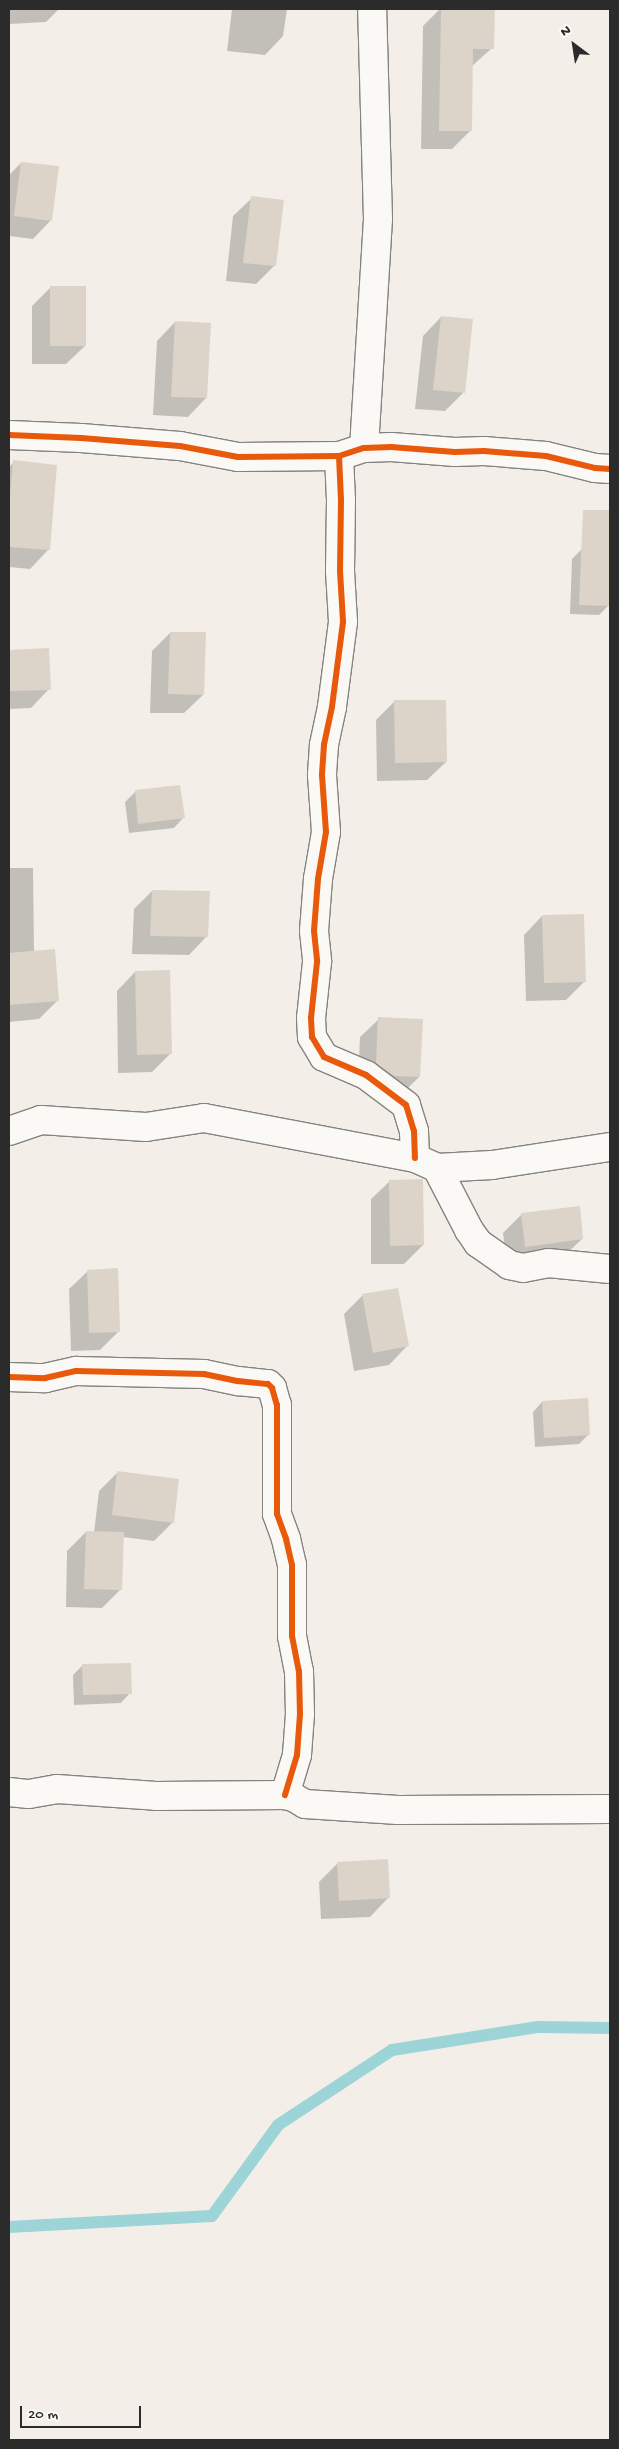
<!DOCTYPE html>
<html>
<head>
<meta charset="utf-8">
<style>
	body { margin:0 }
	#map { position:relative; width:619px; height:2449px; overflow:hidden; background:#f3efe8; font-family:"Gochi Hand",sans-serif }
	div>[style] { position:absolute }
	.shadow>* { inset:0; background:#0003 }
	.stream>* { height:12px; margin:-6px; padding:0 6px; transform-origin:6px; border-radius:6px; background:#9dd4d7 }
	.building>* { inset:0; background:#dcd4c9 }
	.roads { filter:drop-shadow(1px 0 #858380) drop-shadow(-1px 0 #858380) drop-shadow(0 1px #858380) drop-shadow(0 -1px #858380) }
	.street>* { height:28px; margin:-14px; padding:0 14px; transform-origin:14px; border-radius:14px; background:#faf9f6 }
	.cycleway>* { height:6px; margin:-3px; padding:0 3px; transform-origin:3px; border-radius:3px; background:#e8590c }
	span { translate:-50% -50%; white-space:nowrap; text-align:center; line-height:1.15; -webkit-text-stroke:4px #fdfcf7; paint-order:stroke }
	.frame { position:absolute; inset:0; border:10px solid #2b2b2b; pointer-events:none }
	.north { position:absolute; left:549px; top:20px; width:50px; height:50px; -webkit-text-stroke:4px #fdfcf7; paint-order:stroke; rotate:329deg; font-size:14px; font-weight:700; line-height:20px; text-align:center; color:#2b2b2b }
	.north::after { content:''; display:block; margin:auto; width:18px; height:22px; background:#2b2b2b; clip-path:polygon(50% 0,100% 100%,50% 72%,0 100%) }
	.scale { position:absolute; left:20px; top:2406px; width:121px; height:22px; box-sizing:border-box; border:2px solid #2b2b2b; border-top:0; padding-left:6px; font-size:15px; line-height:18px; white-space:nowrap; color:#2b2b2b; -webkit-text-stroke:4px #fdfcf7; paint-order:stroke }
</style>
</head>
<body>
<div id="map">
	<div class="shadow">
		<i style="clip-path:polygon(9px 9px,59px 9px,46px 22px,9px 24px)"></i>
		<i style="clip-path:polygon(232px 9px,287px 9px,283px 36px,265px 55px,227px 51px)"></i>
		<i style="clip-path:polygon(440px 9px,494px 9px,492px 48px,471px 67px,471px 130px,452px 149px,421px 149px,423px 26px)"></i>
		<i style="clip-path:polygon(21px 163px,51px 220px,33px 239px,9px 236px,9px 175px)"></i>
		<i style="clip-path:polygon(252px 198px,275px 265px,256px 284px,226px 281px,233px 216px)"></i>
		<i style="clip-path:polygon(51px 287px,85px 346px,66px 364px,32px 364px,32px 306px)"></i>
		<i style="clip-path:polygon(441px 317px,463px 393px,445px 411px,415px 409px,423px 336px)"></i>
		<i style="clip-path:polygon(175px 322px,206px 398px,188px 417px,153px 415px,157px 341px)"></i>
		<i style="clip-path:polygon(14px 462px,56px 466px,48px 550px,30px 569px,9px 567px,9px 467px)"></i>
		<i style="clip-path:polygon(582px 549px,610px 550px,609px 605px,599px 615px,570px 614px,572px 559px)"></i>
		<i style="clip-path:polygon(170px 633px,203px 695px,184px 713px,150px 713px,152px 651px)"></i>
		<i style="clip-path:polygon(48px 650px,49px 689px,31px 708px,9px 709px,9px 651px)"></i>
		<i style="clip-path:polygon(395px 701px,446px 762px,427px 780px,377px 781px,376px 720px)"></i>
		<i style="clip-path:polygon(179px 786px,183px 818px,174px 828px,129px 833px,125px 802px,135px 792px)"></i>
		<i style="clip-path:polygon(9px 868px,33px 868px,34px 952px,58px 1000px,39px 1019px,9px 1022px)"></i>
		<i style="clip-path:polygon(152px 891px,207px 936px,189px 955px,132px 954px,134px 909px)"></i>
		<i style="clip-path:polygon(542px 916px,585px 981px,566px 1000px,526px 1001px,524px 935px)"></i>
		<i style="clip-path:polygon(135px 972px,171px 1053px,152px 1072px,118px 1073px,117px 991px)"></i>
		<i style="clip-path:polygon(379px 1019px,419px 1077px,401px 1095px,358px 1082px,360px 1037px)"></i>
		<i style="clip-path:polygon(390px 1181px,423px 1245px,404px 1264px,371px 1264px,371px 1199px)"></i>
		<i style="clip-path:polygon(522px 1214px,582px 1239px,563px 1257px,507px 1264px,503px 1233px)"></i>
		<i style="clip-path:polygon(88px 1271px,119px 1331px,100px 1350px,71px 1351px,69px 1289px)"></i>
		<i style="clip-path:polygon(363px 1295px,407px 1346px,389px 1365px,354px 1371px,344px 1314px)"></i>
		<i style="clip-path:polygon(542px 1402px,589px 1434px,579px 1444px,535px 1447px,533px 1412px)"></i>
		<i style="clip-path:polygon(118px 1472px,173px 1522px,154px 1541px,123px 1537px,121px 1589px,102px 1608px,66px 1607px,67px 1551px,86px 1532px,94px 1533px,99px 1491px)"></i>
		<i style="clip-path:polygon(83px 1665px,130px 1693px,121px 1703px,74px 1705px,73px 1675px)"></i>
		<i style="clip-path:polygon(10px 1863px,9px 1931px,9px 1863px)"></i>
		<i style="clip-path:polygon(338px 1863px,388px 1898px,370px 1917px,321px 1919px,319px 1882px)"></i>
	</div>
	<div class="stream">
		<i style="left:9px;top:2227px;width:203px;rotate:-3.1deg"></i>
		<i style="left:212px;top:2216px;width:112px;rotate:-54deg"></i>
		<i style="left:278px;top:2125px;width:136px;rotate:-33.3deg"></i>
		<i style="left:392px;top:2050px;width:148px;rotate:-9deg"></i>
		<i style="left:538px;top:2027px;width:72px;rotate:0.8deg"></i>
	</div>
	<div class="building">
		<i style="clip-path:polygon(441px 9px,495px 9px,494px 49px,473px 49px,472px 131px,439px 131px)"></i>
		<i style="clip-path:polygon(21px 162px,59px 166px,52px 221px,14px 216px)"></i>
		<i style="clip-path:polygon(251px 196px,284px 200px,276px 266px,243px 263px)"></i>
		<i style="clip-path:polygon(50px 286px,86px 286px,86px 346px,50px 346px)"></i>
		<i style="clip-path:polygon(441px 316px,473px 319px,465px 393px,433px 390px)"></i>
		<i style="clip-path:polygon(175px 321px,211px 323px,207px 398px,171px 397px)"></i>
		<i style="clip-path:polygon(13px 460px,57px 465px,50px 550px,9px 547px,9px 508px)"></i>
		<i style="clip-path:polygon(583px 510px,610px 510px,610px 606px,579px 605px)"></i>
		<i style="clip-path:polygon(170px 632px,206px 632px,204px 695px,168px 694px)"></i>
		<i style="clip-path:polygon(49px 648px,51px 690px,9px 691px,9px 650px)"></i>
		<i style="clip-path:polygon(394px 700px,446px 700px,447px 762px,395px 763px)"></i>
		<i style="clip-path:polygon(180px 785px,185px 818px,138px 824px,135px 790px)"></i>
		<i style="clip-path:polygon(152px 890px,210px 891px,208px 937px,150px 936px)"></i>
		<i style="clip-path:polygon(584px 914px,586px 982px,544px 983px,542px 915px)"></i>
		<i style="clip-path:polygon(55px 949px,59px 1001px,9px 1005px,9px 953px)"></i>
		<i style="clip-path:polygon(170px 970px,172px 1054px,137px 1055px,135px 971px)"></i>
		<i style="clip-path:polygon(378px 1017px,423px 1019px,420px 1077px,394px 1076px,376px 1063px)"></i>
		<i style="clip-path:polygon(423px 1179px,424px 1245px,390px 1246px,389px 1180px)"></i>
		<i style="clip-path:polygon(580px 1206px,583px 1239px,525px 1247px,521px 1213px)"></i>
		<i style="clip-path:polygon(118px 1268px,120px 1332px,89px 1333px,87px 1270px)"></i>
		<i style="clip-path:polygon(398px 1288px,409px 1346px,373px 1353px,362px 1294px)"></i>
		<i style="clip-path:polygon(588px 1398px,590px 1435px,544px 1438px,542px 1401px)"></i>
		<i style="clip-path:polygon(117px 1471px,179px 1479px,174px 1523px,112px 1515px)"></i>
		<i style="clip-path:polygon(86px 1531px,124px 1532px,122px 1590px,84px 1589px)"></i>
		<i style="clip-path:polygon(131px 1663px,132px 1694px,83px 1695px,82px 1664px)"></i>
		<i style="clip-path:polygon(388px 1859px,390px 1898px,339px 1901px,337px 1862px)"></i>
	</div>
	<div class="roads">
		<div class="street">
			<i style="left:9px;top:435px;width:72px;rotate:2.4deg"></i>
			<i style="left:81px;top:438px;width:99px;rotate:4.6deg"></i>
			<i style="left:180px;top:446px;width:59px;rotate:10.7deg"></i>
			<i style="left:238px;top:457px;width:101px;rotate:-0.6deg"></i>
			<i style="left:339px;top:456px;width:26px;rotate:-18deg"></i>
			<i style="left:364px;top:448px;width:27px;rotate:-2deg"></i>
			<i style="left:391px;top:447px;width:64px;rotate:4.5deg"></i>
			<i style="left:455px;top:452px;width:29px;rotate:-2deg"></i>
			<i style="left:484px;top:451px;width:62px;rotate:4.6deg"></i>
			<i style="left:546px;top:456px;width:50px;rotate:13.8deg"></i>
			<i style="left:595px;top:468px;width:15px;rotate:4deg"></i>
			<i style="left:364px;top:448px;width:229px;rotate:-86.5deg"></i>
			<i style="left:378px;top:219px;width:210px;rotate:-91.6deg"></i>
			<i style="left:339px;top:456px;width:44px;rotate:87.4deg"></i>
			<i style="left:341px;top:500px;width:71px;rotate:90.8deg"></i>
			<i style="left:340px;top:571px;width:51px;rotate:86.6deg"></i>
			<i style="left:343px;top:622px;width:86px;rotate:97.4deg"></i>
			<i style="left:332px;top:707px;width:39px;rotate:102deg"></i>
			<i style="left:324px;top:745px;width:30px;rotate:94deg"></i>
			<i style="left:322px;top:775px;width:57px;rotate:86deg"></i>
			<i style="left:326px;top:832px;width:48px;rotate:99.7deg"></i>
			<i style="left:318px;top:879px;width:52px;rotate:94.4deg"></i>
			<i style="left:314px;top:931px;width:31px;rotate:84deg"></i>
			<i style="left:317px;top:962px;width:56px;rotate:96.1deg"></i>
			<i style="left:311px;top:1018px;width:19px;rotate:87deg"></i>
			<i style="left:312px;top:1037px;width:23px;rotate:59deg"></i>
			<i style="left:324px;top:1057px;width:46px;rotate:23.2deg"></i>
			<i style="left:366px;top:1075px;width:50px;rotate:36.9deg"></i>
			<i style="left:406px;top:1105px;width:27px;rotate:73deg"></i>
			<i style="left:414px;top:1131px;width:27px;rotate:88deg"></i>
			<i style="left:9px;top:1131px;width:34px;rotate:-19deg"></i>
			<i style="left:41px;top:1120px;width:105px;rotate:3.8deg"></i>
			<i style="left:146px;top:1127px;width:59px;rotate:-8.8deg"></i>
			<i style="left:204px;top:1118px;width:215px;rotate:10.7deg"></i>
			<i style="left:415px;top:1158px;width:24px;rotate:24deg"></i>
			<i style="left:437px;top:1168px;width:70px;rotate:62.7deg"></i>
			<i style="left:469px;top:1230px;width:16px;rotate:55deg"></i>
			<i style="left:478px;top:1243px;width:38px;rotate:35deg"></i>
			<i style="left:509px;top:1265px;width:14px;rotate:12deg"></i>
			<i style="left:523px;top:1268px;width:25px;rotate:-11deg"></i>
			<i style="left:548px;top:1263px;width:62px;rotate:5.5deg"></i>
			<i style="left:437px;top:1168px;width:55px;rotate:-3.1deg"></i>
			<i style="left:492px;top:1165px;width:119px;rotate:-8.7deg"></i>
			<i style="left:9px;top:1377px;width:36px;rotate:2deg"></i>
			<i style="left:45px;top:1378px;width:32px;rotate:-13deg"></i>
			<i style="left:76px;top:1371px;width:128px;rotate:1.3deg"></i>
			<i style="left:204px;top:1374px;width:35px;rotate:12deg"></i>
			<i style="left:238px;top:1381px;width:30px;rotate:6deg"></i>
			<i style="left:268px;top:1384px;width:6px;rotate:45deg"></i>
			<i style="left:272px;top:1388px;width:18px;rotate:74deg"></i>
			<i style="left:277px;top:1405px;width:109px;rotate:90deg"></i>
			<i style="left:277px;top:1514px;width:27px;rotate:70deg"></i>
			<i style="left:286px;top:1539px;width:27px;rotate:77deg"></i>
			<i style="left:292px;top:1565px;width:71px;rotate:90deg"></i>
			<i style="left:292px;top:1636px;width:36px;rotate:79deg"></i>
			<i style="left:299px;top:1671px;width:43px;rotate:88.7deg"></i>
			<i style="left:300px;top:1714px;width:41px;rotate:94.2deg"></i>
			<i style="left:297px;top:1755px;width:42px;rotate:106.7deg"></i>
			<i style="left:9px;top:1792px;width:20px;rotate:6deg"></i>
			<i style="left:29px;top:1794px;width:28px;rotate:-10deg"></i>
			<i style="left:57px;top:1789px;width:99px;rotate:4deg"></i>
			<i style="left:156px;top:1796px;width:129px;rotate:-0.4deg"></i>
			<i style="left:285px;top:1795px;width:8px;rotate:14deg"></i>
			<i style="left:293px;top:1797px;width:14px;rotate:30deg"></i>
			<i style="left:305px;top:1804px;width:93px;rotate:3.7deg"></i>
			<i style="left:398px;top:1810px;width:212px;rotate:-0.3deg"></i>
		</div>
	</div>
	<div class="cycleway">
		<i style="left:9px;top:435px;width:72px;rotate:2.4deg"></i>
		<i style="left:81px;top:438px;width:99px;rotate:4.6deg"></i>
		<i style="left:180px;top:446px;width:59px;rotate:10.7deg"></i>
		<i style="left:238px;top:457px;width:101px;rotate:-0.6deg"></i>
		<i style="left:339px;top:456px;width:26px;rotate:-18deg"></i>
		<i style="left:364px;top:448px;width:27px;rotate:-2deg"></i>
		<i style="left:391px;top:447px;width:64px;rotate:4.5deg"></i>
		<i style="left:455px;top:452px;width:29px;rotate:-2deg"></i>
		<i style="left:484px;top:451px;width:62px;rotate:4.6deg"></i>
		<i style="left:546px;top:456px;width:50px;rotate:13.8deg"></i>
		<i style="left:595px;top:468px;width:15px;rotate:4deg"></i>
		<i style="left:339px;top:456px;width:44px;rotate:87.4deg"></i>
		<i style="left:341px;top:500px;width:71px;rotate:90.8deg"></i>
		<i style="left:340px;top:571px;width:51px;rotate:86.6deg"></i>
		<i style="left:343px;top:622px;width:86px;rotate:97.4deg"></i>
		<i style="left:332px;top:707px;width:39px;rotate:102deg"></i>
		<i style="left:324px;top:745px;width:30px;rotate:94deg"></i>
		<i style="left:322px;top:775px;width:57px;rotate:86deg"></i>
		<i style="left:326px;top:832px;width:48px;rotate:99.7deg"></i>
		<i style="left:318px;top:879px;width:52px;rotate:94.4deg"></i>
		<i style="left:314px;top:931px;width:31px;rotate:84deg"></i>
		<i style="left:317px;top:962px;width:56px;rotate:96.1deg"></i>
		<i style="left:311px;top:1018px;width:19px;rotate:87deg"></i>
		<i style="left:312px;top:1037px;width:23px;rotate:59deg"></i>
		<i style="left:324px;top:1057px;width:46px;rotate:23.2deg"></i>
		<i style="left:366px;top:1075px;width:50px;rotate:36.9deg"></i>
		<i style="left:406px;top:1105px;width:27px;rotate:73deg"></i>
		<i style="left:414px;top:1131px;width:27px;rotate:88deg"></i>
		<i style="left:9px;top:1377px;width:36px;rotate:2deg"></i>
		<i style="left:45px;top:1378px;width:32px;rotate:-13deg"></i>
		<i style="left:76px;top:1371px;width:128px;rotate:1.3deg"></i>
		<i style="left:204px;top:1374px;width:35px;rotate:12deg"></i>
		<i style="left:238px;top:1381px;width:30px;rotate:6deg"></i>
		<i style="left:268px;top:1384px;width:6px;rotate:45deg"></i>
		<i style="left:272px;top:1388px;width:18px;rotate:74deg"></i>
		<i style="left:277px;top:1405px;width:109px;rotate:90deg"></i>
		<i style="left:277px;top:1514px;width:27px;rotate:70deg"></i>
		<i style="left:286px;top:1539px;width:27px;rotate:77deg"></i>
		<i style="left:292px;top:1565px;width:71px;rotate:90deg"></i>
		<i style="left:292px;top:1636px;width:36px;rotate:79deg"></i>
		<i style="left:299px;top:1671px;width:43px;rotate:88.7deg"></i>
		<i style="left:300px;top:1714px;width:41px;rotate:94.2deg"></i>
		<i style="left:297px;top:1755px;width:42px;rotate:106.7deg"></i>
	</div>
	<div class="frame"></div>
	<div class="north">N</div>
	<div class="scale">20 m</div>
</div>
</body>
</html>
